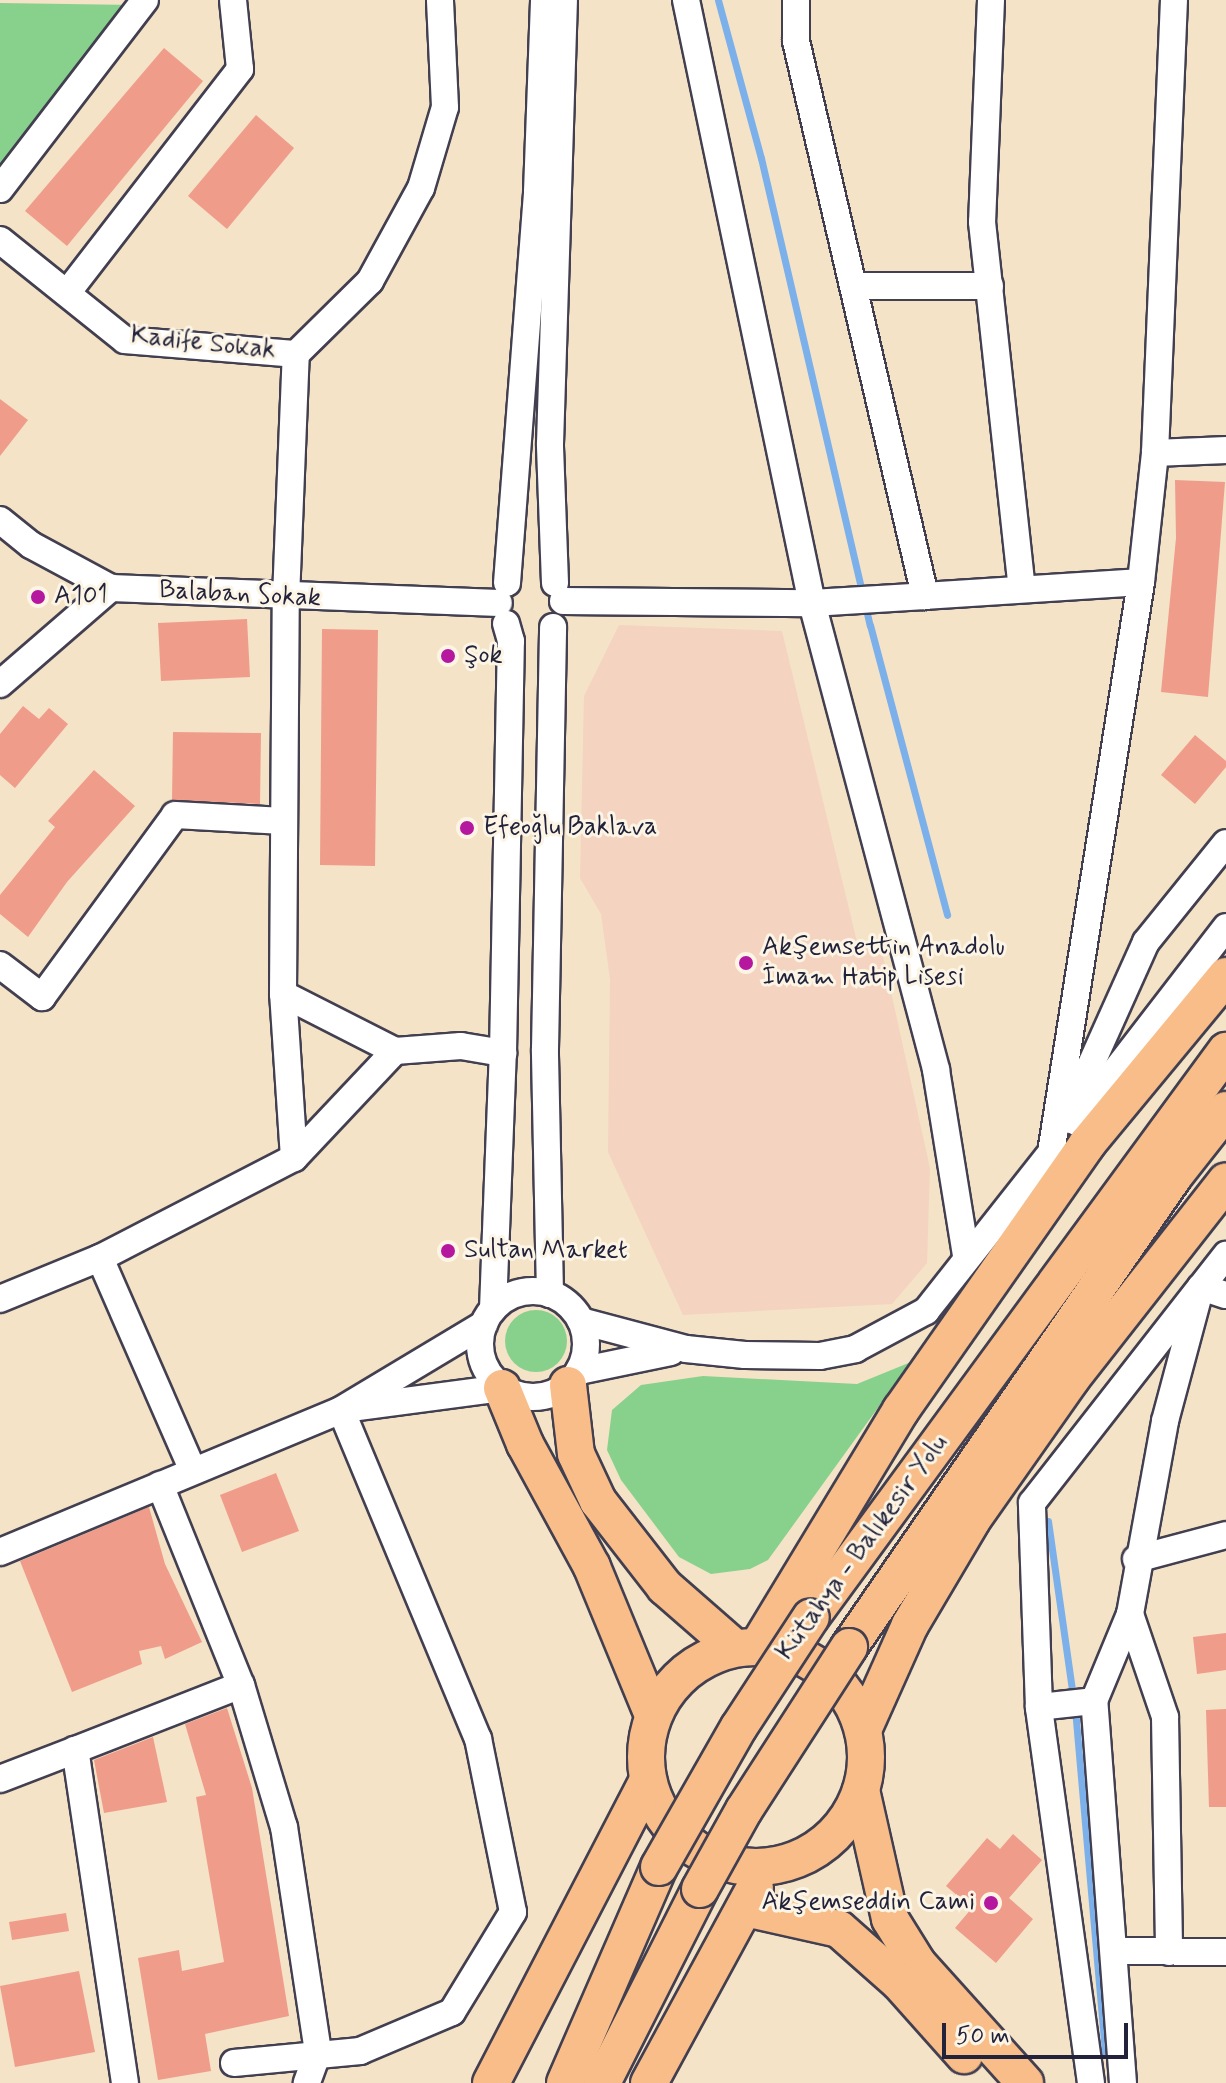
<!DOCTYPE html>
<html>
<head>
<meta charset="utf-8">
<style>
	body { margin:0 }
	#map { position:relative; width:1226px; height:2083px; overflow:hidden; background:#f4e3c6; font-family:Mynerve,sans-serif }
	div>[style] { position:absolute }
	.built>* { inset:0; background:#f4d3c0 }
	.green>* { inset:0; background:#88d18d }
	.round { border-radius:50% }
	.stream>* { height:7px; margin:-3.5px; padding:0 3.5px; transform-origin:3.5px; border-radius:3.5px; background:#7cb0ea }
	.building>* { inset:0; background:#f09c8a }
	.roads { filter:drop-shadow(2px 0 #423f50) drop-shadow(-2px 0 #423f50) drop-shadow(0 2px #423f50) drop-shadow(0 -2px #423f50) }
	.minor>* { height:26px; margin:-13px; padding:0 13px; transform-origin:13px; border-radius:13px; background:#fff }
	.minor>.ring { margin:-13px; padding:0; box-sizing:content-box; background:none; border:26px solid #fff; border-radius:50% }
	.highway>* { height:36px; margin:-18px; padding:0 18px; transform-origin:18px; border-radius:18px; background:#f8bd88 }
	.highway>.ring { margin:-18px; padding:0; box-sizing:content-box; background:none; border:36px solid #f8bd88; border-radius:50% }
	.bridges { filter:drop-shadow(2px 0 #423f50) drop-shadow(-2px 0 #423f50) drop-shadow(0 2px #423f50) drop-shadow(0 -2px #423f50) }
	.highway-bridge>* { height:36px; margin:-18px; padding:0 18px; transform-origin:18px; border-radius:18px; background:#f8bd88 }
	.dots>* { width:22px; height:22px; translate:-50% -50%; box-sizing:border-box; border:4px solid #fcf5e5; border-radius:50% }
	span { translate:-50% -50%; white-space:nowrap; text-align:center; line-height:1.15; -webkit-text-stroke:6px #fcf5e5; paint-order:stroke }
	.street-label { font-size:26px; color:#22223b }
	.poi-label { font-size:26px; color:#22223b }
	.left { translate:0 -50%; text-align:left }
	.right { translate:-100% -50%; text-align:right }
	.scale { position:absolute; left:942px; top:2023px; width:186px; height:36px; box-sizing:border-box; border:4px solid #22223b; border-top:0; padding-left:10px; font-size:24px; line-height:28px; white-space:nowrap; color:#22223b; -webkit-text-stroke:6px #fcf5e5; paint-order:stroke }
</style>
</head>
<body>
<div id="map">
	<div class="built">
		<i style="clip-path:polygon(619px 625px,782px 631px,858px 946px,881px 947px,930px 1168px,927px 1263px,892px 1304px,683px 1315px,608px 1152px,610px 979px,601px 914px,580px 878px,584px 696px)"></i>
	</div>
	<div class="green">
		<i style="clip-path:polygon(0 3px,134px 5px,0 180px)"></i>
		<i class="round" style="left:505px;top:1310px;width:62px;height:62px"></i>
		<i style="clip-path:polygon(911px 1362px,768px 1560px,750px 1569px,711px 1574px,679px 1557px,621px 1480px,607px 1450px,612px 1410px,641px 1385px,703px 1376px,857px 1384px)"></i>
	</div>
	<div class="stream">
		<i style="left:718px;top:0;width:164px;rotate:74.8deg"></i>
		<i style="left:761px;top:158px;width:480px;rotate:76.9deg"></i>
		<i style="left:870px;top:625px;width:300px;rotate:75.1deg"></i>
		<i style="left:1048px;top:1521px;width:178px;rotate:81.9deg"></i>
		<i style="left:1075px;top:1709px;width:347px;rotate:85deg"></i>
	</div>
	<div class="building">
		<i style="clip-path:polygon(164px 48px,203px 81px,67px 246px,25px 211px)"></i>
		<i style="clip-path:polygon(256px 115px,294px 148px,227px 229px,188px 196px)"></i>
		<i style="clip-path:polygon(0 399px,28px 420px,0 456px)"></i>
		<i style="clip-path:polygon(1175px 480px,1225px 482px,1208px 697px,1161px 692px,1176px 538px)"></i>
		<i style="clip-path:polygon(247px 619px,250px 677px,161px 681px,158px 623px)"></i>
		<i style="clip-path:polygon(322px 629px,378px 630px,375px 866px,320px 865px)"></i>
		<i style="clip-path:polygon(23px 706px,39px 719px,49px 708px,68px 724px,15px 788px,0 775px,0 734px)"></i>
		<i style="clip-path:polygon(173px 732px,261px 733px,260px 804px,172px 800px)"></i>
		<i style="clip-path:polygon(1195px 735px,1226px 761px,1226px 767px,1195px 804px,1161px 775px)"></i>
		<i style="clip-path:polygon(94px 770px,135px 806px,67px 882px,28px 937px,0 914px,0 895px,55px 827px,48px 821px)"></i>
		<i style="clip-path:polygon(276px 1473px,299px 1531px,242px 1552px,220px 1495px)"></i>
		<i style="clip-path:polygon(149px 1507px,165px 1564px,202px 1642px,165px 1659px,161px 1646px,139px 1651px,142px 1664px,72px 1692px,20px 1561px)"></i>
		<i style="clip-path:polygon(1226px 1633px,1226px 1670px,1197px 1674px,1193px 1637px)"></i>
		<i style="clip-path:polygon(227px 1708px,252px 1788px,289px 2016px,205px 2034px,211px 2071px,158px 2080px,138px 1958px,179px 1950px,182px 1971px,224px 1962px,196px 1797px,206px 1795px,185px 1724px)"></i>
		<i style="clip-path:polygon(1226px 1709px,1226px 1807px,1209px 1807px,1206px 1710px)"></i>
		<i style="clip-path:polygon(153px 1737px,167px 1802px,104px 1813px,94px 1760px)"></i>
		<i style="clip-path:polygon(1013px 1834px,1042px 1860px,1009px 1898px,1033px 1919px,996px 1963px,955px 1928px,972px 1908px,946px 1886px,987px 1838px,1000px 1849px)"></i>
		<i style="clip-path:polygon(66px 1913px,69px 1931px,12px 1940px,9px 1922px)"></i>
		<i style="clip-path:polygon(79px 1971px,95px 2052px,15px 2067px,0 1986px)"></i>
	</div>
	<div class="roads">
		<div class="minor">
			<i style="left:686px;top:0;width:616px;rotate:78.2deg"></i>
			<i style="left:812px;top:603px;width:483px;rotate:75.1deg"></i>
			<i style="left:936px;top:1070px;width:188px;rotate:80.8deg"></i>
			<i style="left:796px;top:0;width:41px;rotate:90deg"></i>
			<i style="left:796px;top:41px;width:570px;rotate:76.91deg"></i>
			<i style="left:925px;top:596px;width:216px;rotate:-3.7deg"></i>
			<i style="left:991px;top:0;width:222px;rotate:92.3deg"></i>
			<i style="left:982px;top:222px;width:369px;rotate:83.8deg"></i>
			<i style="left:0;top:189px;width:238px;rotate:-52.5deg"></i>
			<i style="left:0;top:240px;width:160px;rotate:38.7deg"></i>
			<i style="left:125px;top:340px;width:172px;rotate:4.7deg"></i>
			<i style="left:854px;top:286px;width:136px"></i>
			<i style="left:67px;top:293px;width:283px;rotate:-52.3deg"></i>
			<i style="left:240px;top:69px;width:69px;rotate:-95.8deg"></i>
			<i style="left:1155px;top:453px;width:71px;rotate:-2.4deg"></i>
			<i style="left:0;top:520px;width:40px;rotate:39deg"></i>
			<i style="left:31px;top:545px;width:91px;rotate:28.3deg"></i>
			<i style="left:111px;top:588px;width:388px;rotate:2.2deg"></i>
			<i style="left:507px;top:583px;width:392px;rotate:-85.6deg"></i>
			<i style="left:537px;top:192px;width:192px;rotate:-87.9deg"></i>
			<i style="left:555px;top:583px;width:139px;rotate:-92.1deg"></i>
			<i style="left:550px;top:444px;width:444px;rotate:-88.2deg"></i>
			<i style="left:563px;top:601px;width:249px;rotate:0.5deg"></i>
			<i style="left:812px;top:603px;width:113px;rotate:-3.5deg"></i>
			<i style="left:0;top:684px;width:147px;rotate:-40.9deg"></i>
			<i style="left:0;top:965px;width:53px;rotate:37.3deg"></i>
			<i style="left:42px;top:997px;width:225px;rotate:-53.8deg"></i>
			<i style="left:175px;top:815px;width:109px;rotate:3.2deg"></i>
			<i style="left:283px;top:994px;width:126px;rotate:27deg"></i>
			<i style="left:395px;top:1051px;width:66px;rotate:-4.3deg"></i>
			<i style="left:461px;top:1046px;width:43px;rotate:9.5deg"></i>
			<i style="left:1066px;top:1120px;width:195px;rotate:-65.8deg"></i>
			<i style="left:1146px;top:942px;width:127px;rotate:-51.1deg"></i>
			<i style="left:1076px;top:1122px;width:246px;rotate:-52.4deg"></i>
			<i style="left:294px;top:1158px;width:164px;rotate:-93.8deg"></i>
			<i style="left:283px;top:994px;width:396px;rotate:-89.6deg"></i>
			<i style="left:286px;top:598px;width:244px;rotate:-87.7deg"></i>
			<i style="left:296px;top:354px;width:104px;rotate:-44.6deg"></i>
			<i style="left:370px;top:281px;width:106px;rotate:-61.3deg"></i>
			<i style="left:421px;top:188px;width:84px;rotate:-73.5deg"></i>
			<i style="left:445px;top:107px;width:107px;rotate:-92.7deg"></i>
			<i style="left:100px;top:1258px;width:232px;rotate:66.4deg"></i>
			<i class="ring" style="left:480px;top:1291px;width:80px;height:80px"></i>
			<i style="left:550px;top:1294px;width:245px;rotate:-91.2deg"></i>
			<i style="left:545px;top:1049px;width:422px;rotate:-88.9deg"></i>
			<i style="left:0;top:1299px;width:108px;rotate:-22.3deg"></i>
			<i style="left:100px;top:1258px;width:218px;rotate:-27.3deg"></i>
			<i style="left:294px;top:1158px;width:147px;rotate:-46.7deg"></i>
			<i style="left:493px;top:1309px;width:256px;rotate:-87.8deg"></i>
			<i style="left:503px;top:1053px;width:412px;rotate:-88.9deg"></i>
			<i style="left:511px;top:641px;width:18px;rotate:-106deg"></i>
			<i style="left:581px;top:1321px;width:109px;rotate:14.9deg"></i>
			<i style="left:686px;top:1349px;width:59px;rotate:5.8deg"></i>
			<i style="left:745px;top:1355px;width:75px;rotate:0.8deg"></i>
			<i style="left:820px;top:1356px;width:36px;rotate:-11deg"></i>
			<i style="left:855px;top:1349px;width:81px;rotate:-28.2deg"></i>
			<i style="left:926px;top:1311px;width:201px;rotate:-51.7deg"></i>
			<i style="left:1051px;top:1153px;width:578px;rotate:-81.04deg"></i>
			<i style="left:1141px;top:582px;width:130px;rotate:-83.8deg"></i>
			<i style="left:1155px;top:453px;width:453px;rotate:-87.6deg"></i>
			<i style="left:579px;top:1371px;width:94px;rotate:-11.7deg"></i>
			<i style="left:352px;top:1408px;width:151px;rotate:-7.6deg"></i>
			<i style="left:160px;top:1485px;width:216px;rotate:68deg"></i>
			<i style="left:241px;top:1685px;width:148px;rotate:73.2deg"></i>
			<i style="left:284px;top:1827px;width:228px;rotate:81.4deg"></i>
			<i style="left:318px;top:2052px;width:33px;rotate:110deg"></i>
			<i style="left:0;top:1552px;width:369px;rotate:-22.6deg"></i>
			<i style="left:341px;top:1410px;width:167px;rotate:-31deg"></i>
			<i style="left:1136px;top:1559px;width:93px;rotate:-14.9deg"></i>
			<i style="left:1130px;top:1614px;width:109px;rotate:71.2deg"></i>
			<i style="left:1165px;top:1717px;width:235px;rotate:89deg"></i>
			<i style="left:1039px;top:1707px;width:55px;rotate:-6.2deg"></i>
			<i style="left:0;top:1779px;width:80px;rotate:-21.1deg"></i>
			<i style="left:1116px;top:1951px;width:110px;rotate:0.5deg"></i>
			<i style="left:234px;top:2063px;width:127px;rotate:-5.4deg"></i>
			<i style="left:360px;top:2051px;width:100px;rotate:-23deg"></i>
			<i style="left:452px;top:2012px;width:117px;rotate:-58.6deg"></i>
			<i style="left:513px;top:1912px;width:177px;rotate:-101.4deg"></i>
			<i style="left:478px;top:1739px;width:356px;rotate:-112.6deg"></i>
			<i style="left:125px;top:2083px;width:337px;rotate:-98.5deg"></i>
			<i style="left:75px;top:1750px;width:178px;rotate:-21.4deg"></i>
			<i style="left:1091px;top:2083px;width:380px;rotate:-97.9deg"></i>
			<i style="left:1039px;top:1707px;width:204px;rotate:-92deg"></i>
			<i style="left:1032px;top:1503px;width:274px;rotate:-52deg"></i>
			<i style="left:1201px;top:1287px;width:26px;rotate:18deg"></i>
			<i style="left:1123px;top:2083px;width:383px;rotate:-94.3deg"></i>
			<i style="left:1094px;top:1701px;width:94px;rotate:-67.5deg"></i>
			<i style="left:1130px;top:1614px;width:196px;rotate:-79.7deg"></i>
			<i style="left:1165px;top:1421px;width:139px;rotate:-75deg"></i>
			<i style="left:1201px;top:1287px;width:41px;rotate:-52deg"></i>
		</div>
		<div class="highway">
			<i style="left:568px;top:1385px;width:69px;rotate:83.4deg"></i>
			<i style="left:576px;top:1454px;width:52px;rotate:64.9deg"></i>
			<i style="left:598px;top:1501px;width:109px;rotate:52.1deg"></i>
			<i style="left:665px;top:1587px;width:93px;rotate:41.1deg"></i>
			<i style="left:502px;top:1388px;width:61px;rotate:67.7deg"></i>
			<i style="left:525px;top:1444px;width:140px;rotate:61.4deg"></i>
			<i style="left:592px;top:1567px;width:160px;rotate:67.6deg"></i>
			<i style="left:811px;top:1617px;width:702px;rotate:-53.75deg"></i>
			<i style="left:758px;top:1646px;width:276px;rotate:-58.8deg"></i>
			<i style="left:901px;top:1410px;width:325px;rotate:-55deg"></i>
			<i style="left:1087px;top:1144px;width:218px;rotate:-50.4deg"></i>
			<i class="ring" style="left:646px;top:1647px;width:184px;height:184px"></i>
			<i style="left:849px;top:1647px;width:572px;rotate:-55.39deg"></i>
			<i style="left:1174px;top:1176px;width:84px;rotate:-51.8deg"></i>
			<i style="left:863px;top:1730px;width:115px;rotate:-65.9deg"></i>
			<i style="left:910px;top:1625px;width:122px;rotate:-59.4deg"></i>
			<i style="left:972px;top:1520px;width:172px;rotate:-54.9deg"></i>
			<i style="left:1071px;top:1379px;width:251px;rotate:-51.9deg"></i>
			<i style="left:861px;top:1790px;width:132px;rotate:77.3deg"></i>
			<i style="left:890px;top:1919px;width:53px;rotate:58.1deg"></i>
			<i style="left:918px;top:1964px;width:160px;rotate:48deg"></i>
			<i style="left:745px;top:1908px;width:96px;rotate:12.6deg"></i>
			<i style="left:839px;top:1929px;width:80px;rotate:41.5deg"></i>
			<i style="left:899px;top:1982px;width:98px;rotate:48.3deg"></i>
			<i style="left:491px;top:2083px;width:341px;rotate:-62.6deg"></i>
			<i style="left:565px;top:2083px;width:236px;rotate:-66.5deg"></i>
			<i style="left:602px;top:2083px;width:217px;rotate:-63.2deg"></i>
			<i style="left:649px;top:2083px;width:222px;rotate:-61.5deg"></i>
		</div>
	</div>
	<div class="bridges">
		<div class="highway-bridge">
			<i style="left:659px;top:1867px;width:161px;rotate:-60.3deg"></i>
			<i style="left:739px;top:1727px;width:131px;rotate:-56.8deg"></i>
			<i style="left:700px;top:1889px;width:90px;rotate:-60.9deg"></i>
			<i style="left:744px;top:1810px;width:194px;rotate:-57.2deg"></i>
		</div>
	</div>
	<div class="dots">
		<i style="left:38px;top:597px;background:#b5179e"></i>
		<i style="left:448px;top:656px;background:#b5179e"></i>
		<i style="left:467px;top:828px;background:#b5179e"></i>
		<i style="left:746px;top:963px;background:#b5179e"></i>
		<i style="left:448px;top:1251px;background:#b5179e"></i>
		<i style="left:991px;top:1903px;background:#b5179e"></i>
	</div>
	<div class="street-label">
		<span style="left:203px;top:344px;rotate:6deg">Kadife Sokak</span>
		<span style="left:240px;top:595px;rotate:3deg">Balaban Sokak</span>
		<span style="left:863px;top:1548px;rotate:-54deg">Kütahya - Balıkesir Yolu</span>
	</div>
	<div class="poi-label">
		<span class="left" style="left:54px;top:597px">A101</span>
		<span class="left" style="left:464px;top:656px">Şok</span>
		<span class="left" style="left:483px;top:828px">Efeoğlu Baklava</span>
		<span class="left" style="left:762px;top:963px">Akşemsettin Anadolu<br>İmam Hatip Lisesi</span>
		<span class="left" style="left:464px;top:1251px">Sultan Market</span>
		<span class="right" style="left:975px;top:1903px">Akşemseddin Cami</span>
	</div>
	<div class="scale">50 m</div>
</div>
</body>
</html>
